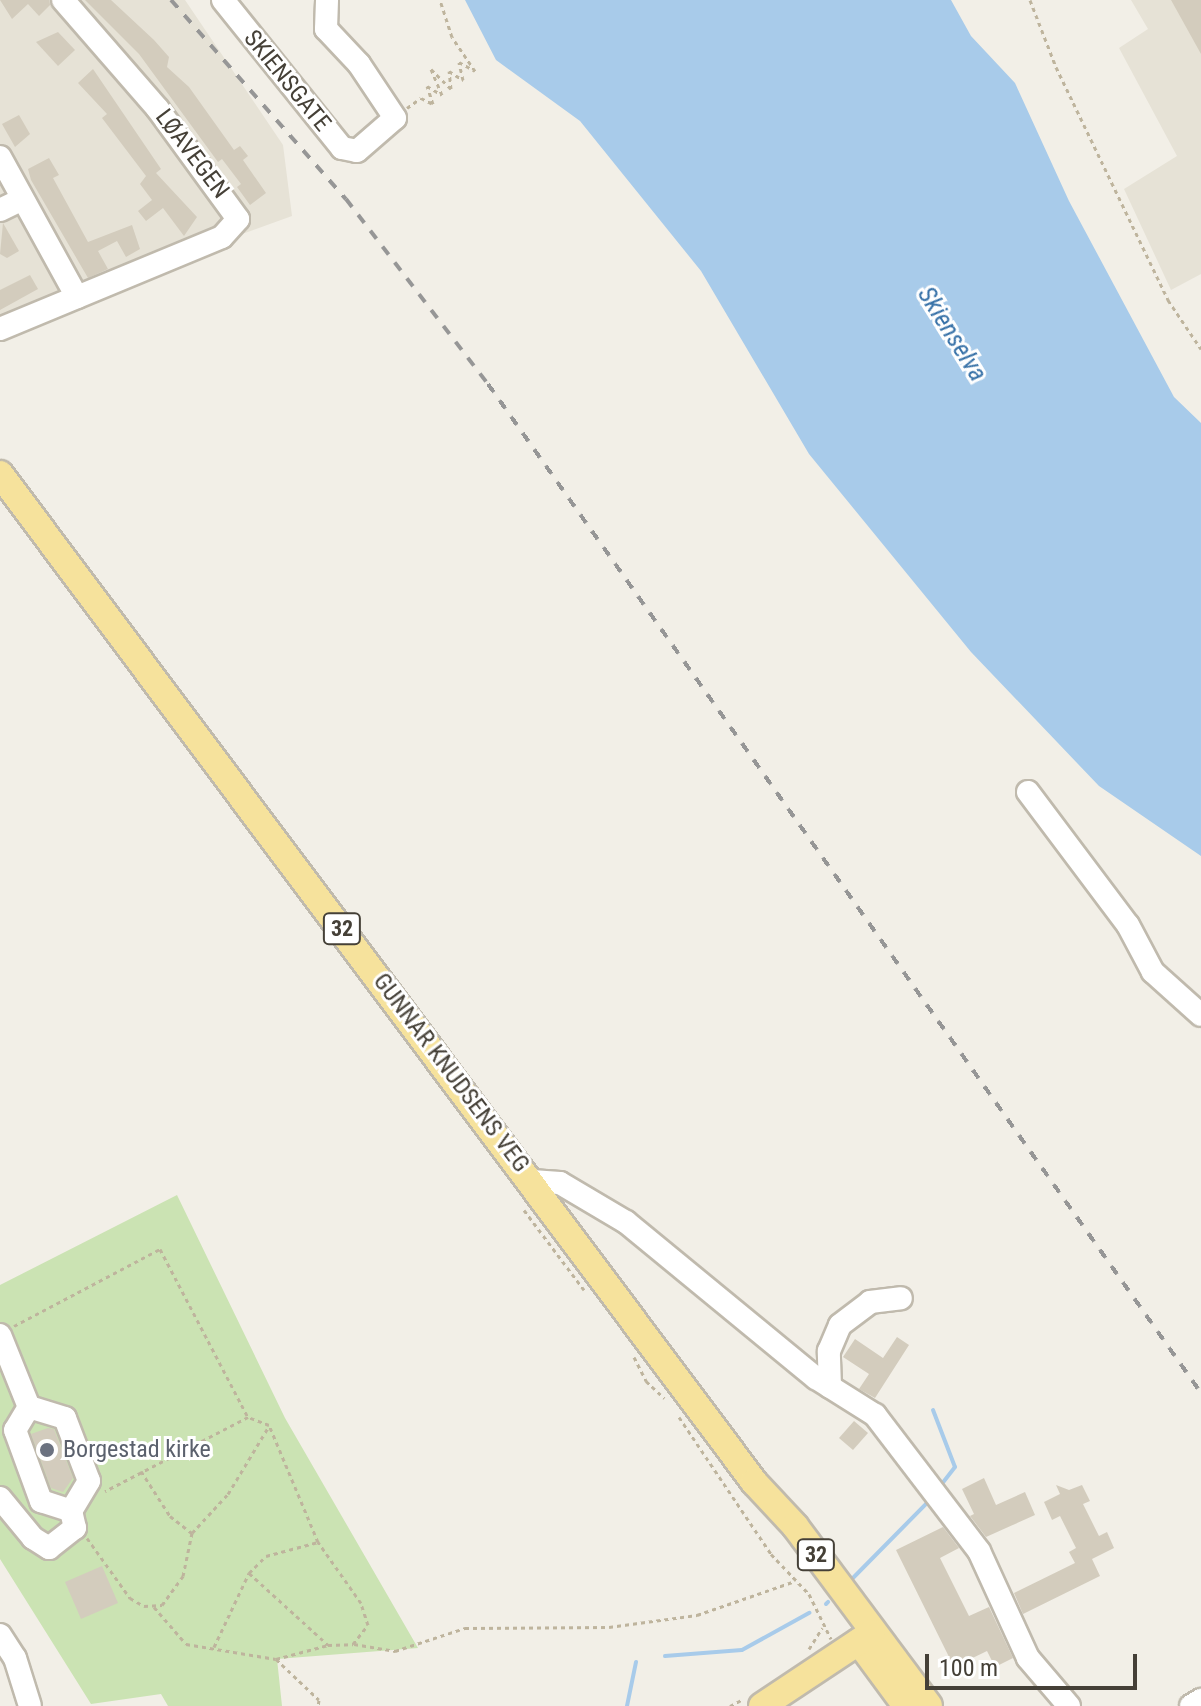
<!DOCTYPE html>
<html>
<head>
<meta charset="utf-8">
<style>
	body { margin:0 }
	#map { position:relative; width:1201px; height:1706px; overflow:hidden; background:#f2efe7; font-family:"Roboto Condensed",sans-serif }
	div>[style] { position:absolute }
	.residential>* { inset:0; background:#e6e2d6 }
	.green>* { inset:0; background:#cbe3b3 }
	.water>* { inset:0; background:#a8cbea }
	.stream>* { height:4px; margin:-2px; padding:0 2px; transform-origin:2px; border-radius:2px; background:#a8cbea }
	.building>* { inset:0; background:#d3ccbd }
	.path>* { height:3px; margin-top:-1.5px; transform-origin:0; background:repeating-linear-gradient(90deg,#beb49d 0 4px,transparent 0 8px) }
	.roads { filter:drop-shadow(2px 0 #c0baad) drop-shadow(-2px 0 #c0baad) drop-shadow(0 2px #c0baad) drop-shadow(0 -2px #c0baad) }
	.minor>* { height:22px; margin:-11px; padding:0 11px; transform-origin:11px; border-radius:11px; background:#fff }
	.major>* { height:26px; margin:-13px; padding:0 13px; transform-origin:13px; border-radius:13px; background:#f6e29c }
	.rail>* { height:4px; margin-top:-2px; transform-origin:0; background:repeating-linear-gradient(90deg,#969696 0 10px,transparent 0 20px) }
	.dots>* { width:22px; height:22px; translate:-50% -50%; box-sizing:border-box; border:4px solid #fff; border-radius:50% }
	span { translate:-50% -50%; white-space:nowrap; text-align:center; line-height:1.15; -webkit-text-stroke:6px #fff; paint-order:stroke }
	.shield-label span { padding:2px 6px; background:#fff; border:2px solid; border-radius:6px; -webkit-text-stroke-width:0 }
	.shield-label { font-size:22px; color:#454037; font-weight:700 }
	.street-label { font-size:24px; color:#454037 }
	.worship-label { font-size:24px; color:#5b616d }
	.left { translate:0 -50%; text-align:left }
	.water-label { font-size:26px; color:#3872a8; font-style:italic }
	.scale { position:absolute; left:925px; top:1654px; width:212px; height:36px; box-sizing:border-box; border:4px solid #454037; border-top:0; padding-left:10px; font-size:24px; line-height:28px; white-space:nowrap; color:#454037; -webkit-text-stroke:6px #fff; paint-order:stroke }
</style>
</head>
<body>
<div id="map">
	<div class="residential">
		<i style="clip-path:polygon(0 0,185px 0,283px 145px,292px 216px,151px 267px,0 334px)"></i>
		<i style="clip-path:polygon(1131px 0,1201px 0,1201px 274px,1171px 290px,1124px 189px,1177px 156px,1119px 48px,1148px 29px)"></i>
	</div>
	<div class="green">
		<i style="clip-path:polygon(177px 1195px,285px 1418px,418px 1648px,277px 1659px,282px 1706px,168px 1706px,161px 1694px,91px 1704px,0 1559px,0 1285px)"></i>
	</div>
	<div class="water">
		<i style="clip-path:polygon(465px 0,951px 0,971px 36px,1015px 83px,1069px 201px,1174px 397px,1201px 423px,1201px 856px,1099px 786px,971px 652px,809px 454px,701px 271px,580px 121px,496px 60px)"></i>
	</div>
	<div class="stream">
		<i style="left:933px;top:1410px;width:61px;rotate:68.9deg"></i>
		<i style="left:955px;top:1467px;width:24px;rotate:128deg"></i>
		<i style="left:849px;top:1582px;width:115px;rotate:-45.4deg"></i>
		<i style="left:826px;top:1604px;width:3px;rotate:-45deg"></i>
		<i style="left:665px;top:1656px;width:77px;rotate:-4.5deg"></i>
		<i style="left:742px;top:1650px;width:77px;rotate:-28.9deg"></i>
		<i style="left:627px;top:1706px;width:45px;rotate:-78.4deg"></i>
	</div>
	<div class="building">
		<i style="clip-path:polygon(0 0,49px 0,50px 5px,39px 16px,28px 4px,12px 19px)"></i>
		<i style="clip-path:polygon(85px 0,111px 0,154px 40px,169px 57px,167px 67px,189px 87px,234px 150px,240px 146px,248px 156px,243px 160px,266px 193px,250px 205px,237px 187px,241px 184px,222px 159px,218px 162px,139px 54px)"></i>
		<i style="clip-path:polygon(1171px 0,1201px 0,1201px 54px)"></i>
		<i style="clip-path:polygon(58px 32px,75px 50px,58px 66px,36px 42px)"></i>
		<i style="clip-path:polygon(93px 69px,161px 169px,156px 173px,197px 217px,184px 236px,163px 208px,146px 221px,138px 211px,152px 200px,140px 184px,146px 176px,102px 118px,107px 114px,78px 83px)"></i>
		<i style="clip-path:polygon(19px 115px,30px 134px,15px 147px,2px 124px)"></i>
		<i style="clip-path:polygon(49px 158px,59px 175px,53px 178px,88px 242px,132px 225px,140px 249px,126px 257px,117px 241px,98px 251px,108px 269px,88px 278px,31px 180px,28px 169px)"></i>
		<i style="clip-path:polygon(3px 223px,19px 251px,7px 258px,0 254px)"></i>
		<i style="clip-path:polygon(30px 275px,38px 289px,0 310px,0 290px)"></i>
		<i style="clip-path:polygon(897px 1337px,909px 1345px,875px 1398px,859px 1389px,869px 1374px,843px 1357px,855px 1339px,883px 1358px)"></i>
		<i style="clip-path:polygon(854px 1421px,868px 1433px,853px 1450px,839px 1438px)"></i>
		<i style="clip-path:polygon(48px 1428px,54px 1429px,73px 1478px,63px 1492px,51px 1488px,31px 1434px)"></i>
		<i style="clip-path:polygon(984px 1478px,996px 1505px,1025px 1492px,1035px 1515px,986px 1537px,970px 1516px,974px 1514px,962px 1489px)"></i>
		<i style="clip-path:polygon(1056px 1485px,1069px 1490px,1082px 1485px,1090px 1501px,1083px 1504px,1099px 1536px,1107px 1532px,1114px 1548px,1092px 1559px,1100px 1576px,1023px 1614px,1014px 1593px,1075px 1563px,1069px 1552px,1076px 1548px,1060px 1516px,1052px 1520px,1044px 1502px,1060px 1494px)"></i>
		<i style="clip-path:polygon(943px 1527px,959px 1548px,940px 1558px,969px 1616px,989px 1607px,1013px 1658px,995px 1667px,987px 1651px,954px 1667px,896px 1550px)"></i>
		<i style="clip-path:polygon(102px 1566px,118px 1603px,81px 1619px,65px 1582px)"></i>
	</div>
	<div class="path">
		<i style="left:1030px;top:0;width:72px;rotate:68.8deg"></i>
		<i style="left:1056px;top:67px;width:259px;rotate:64.3deg"></i>
		<i style="left:1168px;top:300px;width:59px;rotate:56deg"></i>
		<i style="left:407px;top:108px;width:17px;rotate:-36deg"></i>
		<i style="left:421px;top:98px;width:13px;rotate:27deg"></i>
		<i style="left:433px;top:104px;width:19px;rotate:-108deg"></i>
		<i style="left:427px;top:86px;width:17px;rotate:31deg"></i>
		<i style="left:442px;top:95px;width:28px;rotate:-113deg"></i>
		<i style="left:431px;top:69px;width:28px;rotate:45deg"></i>
		<i style="left:451px;top:89px;width:18px;rotate:-96deg"></i>
		<i style="left:449px;top:71px;width:17px;rotate:33deg"></i>
		<i style="left:463px;top:80px;width:18px;rotate:-103deg"></i>
		<i style="left:459px;top:62px;width:18px;rotate:29deg"></i>
		<i style="left:475px;top:71px;width:41px;rotate:-124.1deg"></i>
		<i style="left:452px;top:37px;width:39px;rotate:-108deg"></i>
		<i style="left:524px;top:1210px;width:100px;rotate:53.1deg"></i>
		<i style="left:14px;top:1326px;width:165px;rotate:-27.8deg"></i>
		<i style="left:160px;top:1249px;width:190px;rotate:62.4deg"></i>
		<i style="left:248px;top:1417px;width:161px;rotate:152.6deg"></i>
		<i style="left:634px;top:1357px;width:27px;rotate:63deg"></i>
		<i style="left:646px;top:1381px;width:25px;rotate:43deg"></i>
		<i style="left:679px;top:1417px;width:165px;rotate:56.1deg"></i>
		<i style="left:771px;top:1554px;width:55px;rotate:46.5deg"></i>
		<i style="left:809px;top:1594px;width:50px;rotate:63.9deg"></i>
		<i style="left:141px;top:1471px;width:54px;rotate:57.2deg"></i>
		<i style="left:170px;top:1516px;width:28px;rotate:38deg"></i>
		<i style="left:87px;top:1538px;width:74px;rotate:54.4deg"></i>
		<i style="left:130px;top:1598px;width:16px;rotate:30deg"></i>
		<i style="left:144px;top:1606px;width:18px;rotate:-3deg"></i>
		<i style="left:162px;top:1605px;width:36px;rotate:-54deg"></i>
		<i style="left:183px;top:1576px;width:44px;rotate:-78.2deg"></i>
		<i style="left:192px;top:1533px;width:53px;rotate:-47.3deg"></i>
		<i style="left:228px;top:1494px;width:79px;rotate:-58.9deg"></i>
		<i style="left:249px;top:1573px;width:107px;rotate:42.3deg"></i>
		<i style="left:154px;top:1607px;width:49px;rotate:49.1deg"></i>
		<i style="left:186px;top:1644px;width:91px;rotate:9.5deg"></i>
		<i style="left:276px;top:1659px;width:54px;rotate:-15.1deg"></i>
		<i style="left:328px;top:1645px;width:25px;rotate:-2deg"></i>
		<i style="left:353px;top:1644px;width:24px;rotate:-52deg"></i>
		<i style="left:368px;top:1625px;width:23px;rotate:-108deg"></i>
		<i style="left:361px;top:1603px;width:75px;rotate:-125.2deg"></i>
		<i style="left:318px;top:1542px;width:127px;rotate:-112.7deg"></i>
		<i style="left:269px;top:1425px;width:22px;rotate:-159deg"></i>
		<i style="left:354px;top:1644px;width:42px;rotate:9.7deg"></i>
		<i style="left:395px;top:1651px;width:74px;rotate:-18.2deg"></i>
		<i style="left:465px;top:1628px;width:144px;rotate:-0.4deg"></i>
		<i style="left:609px;top:1627px;width:89px;rotate:-7.8deg"></i>
		<i style="left:697px;top:1615px;width:104px;rotate:-19.1deg"></i>
		<i style="left:214px;top:1647px;width:82px;rotate:-64.7deg"></i>
		<i style="left:249px;top:1573px;width:24px;rotate:-45deg"></i>
		<i style="left:266px;top:1556px;width:54px;rotate:-15.1deg"></i>
		<i style="left:809px;top:1649px;width:25px;rotate:-58deg"></i>
		<i style="left:276px;top:1659px;width:59px;rotate:43.6deg"></i>
		<i style="left:319px;top:1700px;width:6px;rotate:99deg"></i>
		<i style="left:730px;top:1706px;width:15px;rotate:-28deg"></i>
	</div>
	<div class="roads">
		<div class="minor">
			<i style="left:223px;top:0;width:190px;rotate:51.2deg"></i>
			<i style="left:342px;top:148px;width:15px;rotate:11deg"></i>
			<i style="left:357px;top:151px;width:50px;rotate:-41deg"></i>
			<i style="left:395px;top:118px;width:65px;rotate:-123.7deg"></i>
			<i style="left:359px;top:64px;width:48px;rotate:-133.3deg"></i>
			<i style="left:326px;top:29px;width:29px;rotate:-88deg"></i>
			<i style="left:0;top:157px;width:160px;rotate:61.2deg"></i>
			<i style="left:0;top:210px;width:25px;rotate:-26deg"></i>
			<i style="left:0;top:329px;width:240px;rotate:-22.5deg"></i>
			<i style="left:222px;top:237px;width:24px;rotate:-48deg"></i>
			<i style="left:238px;top:219px;width:137px;rotate:-126.1deg"></i>
			<i style="left:157px;top:108px;width:143px;rotate:-131deg"></i>
			<i style="left:1028px;top:792px;width:166px;rotate:53.1deg"></i>
			<i style="left:1128px;top:925px;width:53px;rotate:62deg"></i>
			<i style="left:1153px;top:972px;width:64px;rotate:41.9deg"></i>
			<i style="left:532px;top:1181px;width:28px;rotate:4deg"></i>
			<i style="left:560px;top:1183px;width:77px;rotate:30.6deg"></i>
			<i style="left:626px;top:1222px;width:246px;rotate:39.4deg"></i>
			<i style="left:816px;top:1378px;width:70px;rotate:32.1deg"></i>
			<i style="left:875px;top:1415px;width:171px;rotate:52.6deg"></i>
			<i style="left:979px;top:1551px;width:118px;rotate:65.4deg"></i>
			<i style="left:1028px;top:1658px;width:63px;rotate:49.5deg"></i>
			<i style="left:0;top:1335px;width:78px;rotate:68.1deg"></i>
			<i style="left:830px;top:1387px;width:36px;rotate:-92deg"></i>
			<i style="left:829px;top:1351px;width:28px;rotate:-67deg"></i>
			<i style="left:840px;top:1325px;width:38px;rotate:-37deg"></i>
			<i style="left:870px;top:1302px;width:31px;rotate:-7deg"></i>
			<i style="left:0;top:1498px;width:52px;rotate:50.5deg"></i>
			<i style="left:33px;top:1538px;width:19px;rotate:32deg"></i>
			<i style="left:49px;top:1548px;width:33px;rotate:-38deg"></i>
			<i style="left:75px;top:1528px;width:17px;rotate:-103deg"></i>
			<i style="left:71px;top:1511px;width:35px;rotate:-59deg"></i>
			<i style="left:89px;top:1481px;width:67px;rotate:-110.9deg"></i>
			<i style="left:65px;top:1418px;width:38px;rotate:-163deg"></i>
			<i style="left:29px;top:1407px;width:27px;rotate:121deg"></i>
			<i style="left:15px;top:1430px;width:76px;rotate:69.9deg"></i>
			<i style="left:41px;top:1501px;width:32px;rotate:18deg"></i>
			<i style="left:0;top:1635px;width:27px;rotate:57deg"></i>
			<i style="left:15px;top:1658px;width:50px;rotate:72.6deg"></i>
			<i style="left:1191px;top:1706px;width:12px;rotate:-31deg"></i>
		</div>
		<div class="major">
			<i style="left:0;top:474px;width:1259px;rotate:53.2deg"></i>
			<i style="left:754px;top:1482px;width:60px;rotate:47deg"></i>
			<i style="left:795px;top:1526px;width:224px;rotate:53.3deg"></i>
			<i style="left:859px;top:1642px;width:79px;rotate:53.7deg"></i>
			<i style="left:762px;top:1706px;width:132px;rotate:-33.6deg"></i>
		</div>
	</div>
	<div class="rail">
		<i style="left:171px;top:0;width:265px;rotate:48.7deg"></i>
		<i style="left:346px;top:199px;width:233px;rotate:52.5deg"></i>
		<i style="left:488px;top:384px;width:1235px;rotate:54.75deg"></i>
	</div>
	<div class="dots">
		<i style="left:47px;top:1450px;background:#6b7280"></i>
	</div>
	<div class="shield-label">
		<span style="left:342px;top:929px">32</span>
		<span style="left:816px;top:1555px">32</span>
	</div>
	<div class="street-label">
		<span style="left:287px;top:81px;rotate:51deg">SKIENSGATE</span>
		<span style="left:192px;top:154px;rotate:53deg">LØAVEGEN</span>
		<span style="left:451px;top:1073px;rotate:53deg">GUNNAR KNUDSENS VEG</span>
	</div>
	<div class="worship-label">
		<span class="left" style="left:63px;top:1450px">Borgestad kirke</span>
	</div>
	<div class="water-label">
		<span style="left:952px;top:334px;rotate:58deg">Skienselva</span>
	</div>
	<div class="scale">100 m</div>
</div>
</body>
</html>
